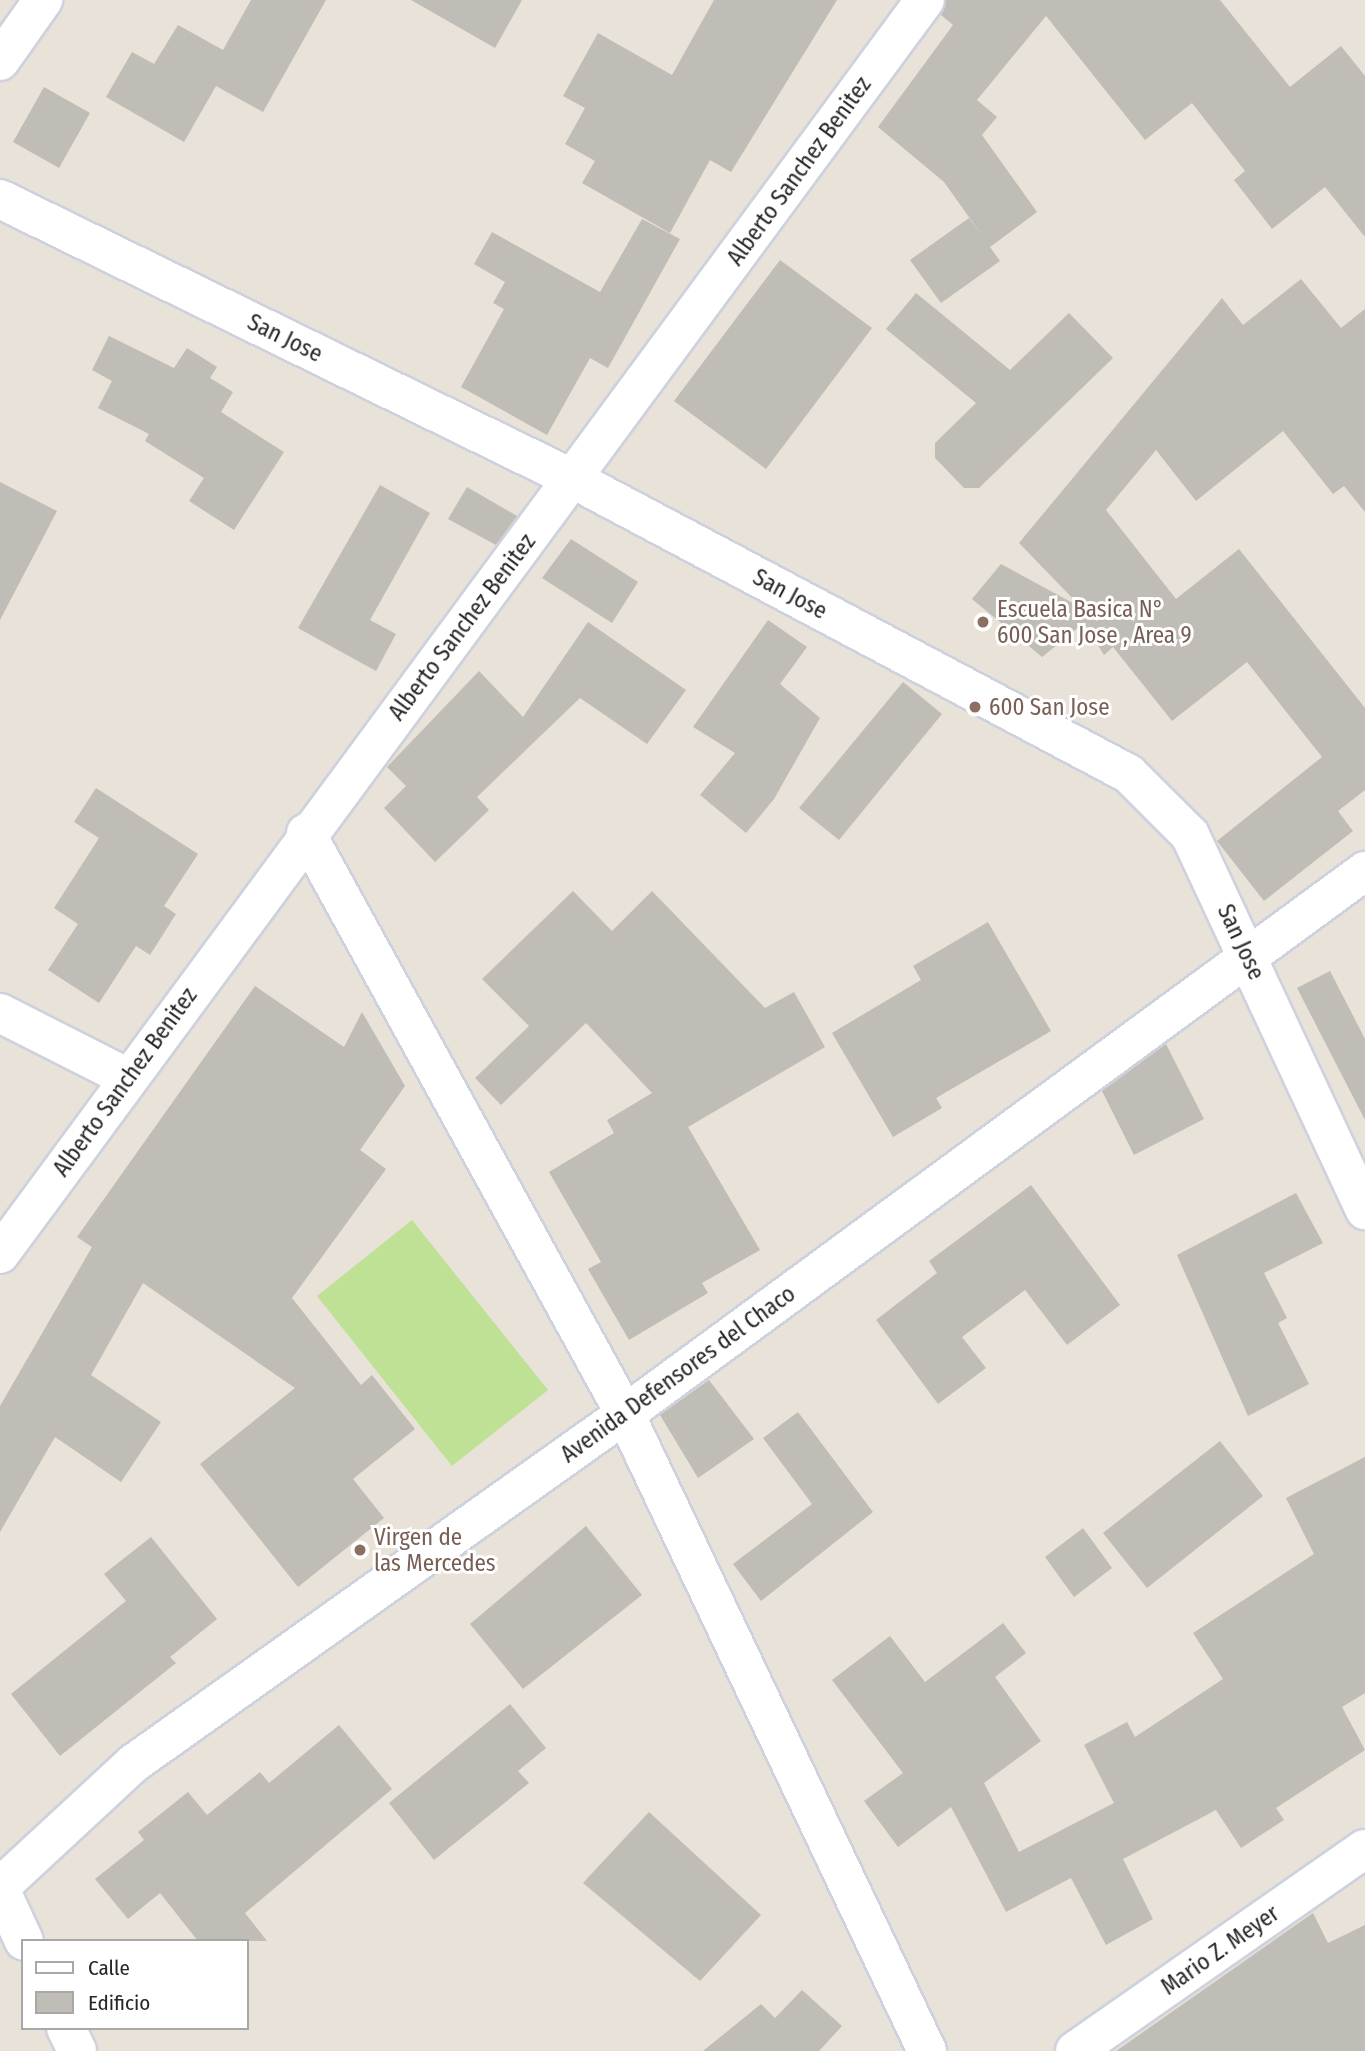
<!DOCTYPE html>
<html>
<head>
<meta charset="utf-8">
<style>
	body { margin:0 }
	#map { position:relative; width:1365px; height:2051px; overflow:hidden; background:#e8e2d9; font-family:"Fira Sans Condensed",sans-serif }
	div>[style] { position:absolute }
	.pitch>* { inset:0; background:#bee196 }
	.building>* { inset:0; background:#c0bcb6 }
	.roads { filter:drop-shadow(2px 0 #ced1de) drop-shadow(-2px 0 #ced1de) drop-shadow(0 2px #ced1de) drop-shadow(0 -2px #ced1de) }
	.minor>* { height:38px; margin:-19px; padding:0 19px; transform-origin:19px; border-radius:19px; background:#fff }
	.dots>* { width:19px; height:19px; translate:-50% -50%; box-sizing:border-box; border:4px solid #fff; border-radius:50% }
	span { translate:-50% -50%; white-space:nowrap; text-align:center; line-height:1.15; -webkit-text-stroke:6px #fff; paint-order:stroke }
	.street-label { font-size:23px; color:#262626 }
	.education-label { font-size:23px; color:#785e54 }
	.left { translate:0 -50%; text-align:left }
	.legend { position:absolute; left:21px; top:1939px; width:228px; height:91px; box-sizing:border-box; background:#fff; border:2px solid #a8a8a8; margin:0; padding:9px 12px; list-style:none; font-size:21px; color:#262626 }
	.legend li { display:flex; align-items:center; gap:14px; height:35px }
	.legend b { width:35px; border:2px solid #a8a8a8 }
</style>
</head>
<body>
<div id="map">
	<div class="pitch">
		<i style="clip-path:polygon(412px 1220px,548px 1390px,452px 1466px,317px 1296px)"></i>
	</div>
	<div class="building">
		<i style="clip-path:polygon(251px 0,326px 0,263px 112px,216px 86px,184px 142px,106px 97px,132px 52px,154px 64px,178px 25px,223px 50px)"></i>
		<i style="clip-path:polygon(411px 0,522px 0,495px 48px)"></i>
		<i style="clip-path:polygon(714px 0,837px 0,731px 172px,710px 160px,670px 233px,582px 183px,595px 161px,565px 144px,585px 108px,563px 96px,598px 33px,672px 75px)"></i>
		<i style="clip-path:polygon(946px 0,1220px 0,1290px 87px,1341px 46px,1365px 76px,1365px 237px,1325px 187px,1272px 229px,1234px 180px,1245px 171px,1192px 103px,1145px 140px,1046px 16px,977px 100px,997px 117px,982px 135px,1037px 212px,990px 247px,1000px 261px,941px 303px,910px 260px,969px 218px,986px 241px,944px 182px,878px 127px,953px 25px,941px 15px)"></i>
		<i style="clip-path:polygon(44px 87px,90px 113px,59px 168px,13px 142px)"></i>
		<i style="clip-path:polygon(642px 219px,680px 239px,608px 368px,590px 358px,547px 435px,461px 387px,504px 309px,493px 303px,505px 282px,474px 264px,492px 232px,600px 292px)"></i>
		<i style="clip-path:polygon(780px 260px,872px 328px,766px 469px,674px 401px)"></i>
		<i style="clip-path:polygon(1301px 279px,1341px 328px,1365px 309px,1365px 512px,1344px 486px,1333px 494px,1283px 431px,1196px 501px,1156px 450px,1106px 510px,1176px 599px,1239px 549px,1365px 708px,1365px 790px,1338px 811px,1353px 831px,1264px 901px,1217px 841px,1322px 757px,1247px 662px,1172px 721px,1113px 647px,1104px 655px,1084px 623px,1042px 657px,972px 599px,1001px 564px,1082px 608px,1019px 543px,1222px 298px,1243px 325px)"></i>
		<i style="clip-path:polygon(916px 293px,1010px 370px,1069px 313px,1113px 358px,979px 488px,964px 488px,935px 458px,935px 443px,976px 403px,886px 329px)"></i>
		<i style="clip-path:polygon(109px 336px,174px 368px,187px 348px,217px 367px,210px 378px,233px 392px,221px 412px,284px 452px,234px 530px,189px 501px,204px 478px,145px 441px,149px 434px,98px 408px,112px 381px,92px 370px)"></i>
		<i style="clip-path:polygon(0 482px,57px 511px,0 620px)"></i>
		<i style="clip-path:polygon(380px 485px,430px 513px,370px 620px,396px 634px,376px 671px,298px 628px)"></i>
		<i style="clip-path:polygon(467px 487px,517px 516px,496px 545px,448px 519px)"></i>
		<i style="clip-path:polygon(571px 539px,638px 582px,612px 623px,542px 578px)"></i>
		<i style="clip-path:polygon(768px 620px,807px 647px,780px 684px,820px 718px,774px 799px,746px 833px,700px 795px,735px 753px,693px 727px)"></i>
		<i style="clip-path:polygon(588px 622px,686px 690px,647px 744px,580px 698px,477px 797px,489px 810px,435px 862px,384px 808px,406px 786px,387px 767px,479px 671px,523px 717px)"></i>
		<i style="clip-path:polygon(903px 682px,942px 714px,839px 840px,799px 808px)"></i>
		<i style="clip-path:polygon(96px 788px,198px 854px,164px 906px,176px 914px,150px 955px,136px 946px,99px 1003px,48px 970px,78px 924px,54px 908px,99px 838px,74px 822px)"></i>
		<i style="clip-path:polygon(573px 891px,612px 931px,652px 891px,765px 1008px,794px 992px,825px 1047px,688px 1127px,760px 1250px,702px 1283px,708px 1293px,629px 1340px,588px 1269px,601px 1262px,549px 1172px,614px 1133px,607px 1120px,652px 1093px,586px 1023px,501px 1105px,475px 1078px,529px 1026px,482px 979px)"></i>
		<i style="clip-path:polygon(988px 922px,1051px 1031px,936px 1098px,942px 1108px,893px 1137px,832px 1033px,921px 980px,913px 966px)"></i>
		<i style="clip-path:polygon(1330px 971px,1365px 1039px,1365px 1120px,1297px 988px)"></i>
		<i style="clip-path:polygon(255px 986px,344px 1047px,362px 1012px,405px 1086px,360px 1150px,386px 1169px,292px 1298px,361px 1385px,372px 1375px,415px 1429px,353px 1479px,384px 1518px,298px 1587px,200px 1464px,295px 1388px,143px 1283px,91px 1375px,161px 1422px,121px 1482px,55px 1437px,0 1532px,0 1406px,92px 1247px,77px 1237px)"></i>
		<i style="clip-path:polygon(1166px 1044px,1204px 1119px,1134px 1155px,1102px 1091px)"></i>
		<i style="clip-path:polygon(1031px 1185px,1120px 1305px,1067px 1345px,1025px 1290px,962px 1337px,986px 1368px,938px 1404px,876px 1320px,937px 1273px,929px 1261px)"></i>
		<i style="clip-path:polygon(1296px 1193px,1323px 1243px,1264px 1273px,1287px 1318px,1278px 1323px,1309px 1384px,1248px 1416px,1177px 1255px)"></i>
		<i style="clip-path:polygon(709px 1380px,754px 1439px,698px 1478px,660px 1415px)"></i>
		<i style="clip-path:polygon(798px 1412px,873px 1512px,761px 1601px,733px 1564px,812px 1504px,763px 1438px)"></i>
		<i style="clip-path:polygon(1220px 1441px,1263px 1496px,1147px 1588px,1103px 1533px)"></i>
		<i style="clip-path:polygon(1365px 1457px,1365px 1693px,1342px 1707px,1365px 1750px,1276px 1808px,1284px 1820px,1241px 1848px,1216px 1810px,1123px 1859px,1153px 1919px,1106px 1945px,1071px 1878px,1006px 1912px,951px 1807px,898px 1847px,864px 1801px,903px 1773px,832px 1680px,890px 1636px,925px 1682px,1003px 1623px,1026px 1653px,995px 1677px,1041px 1741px,984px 1783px,1019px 1852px,1114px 1803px,1084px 1745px,1127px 1722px,1135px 1737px,1223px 1679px,1193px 1633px,1314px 1554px,1286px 1498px)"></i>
		<i style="clip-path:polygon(586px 1526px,642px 1595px,523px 1689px,470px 1624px)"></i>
		<i style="clip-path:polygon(1083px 1528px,1112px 1568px,1074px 1597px,1045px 1557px)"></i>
		<i style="clip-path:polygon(151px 1537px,217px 1619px,170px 1657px,176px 1663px,60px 1756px,11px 1694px,126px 1601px,104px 1574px)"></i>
		<i style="clip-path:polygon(510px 1704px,546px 1748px,518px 1771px,529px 1783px,434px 1860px,389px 1803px)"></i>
		<i style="clip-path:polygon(339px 1725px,392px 1789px,245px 1913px,267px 1941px,198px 1941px,160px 1893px,128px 1919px,95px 1879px,144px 1840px,138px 1832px,188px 1792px,207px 1815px,260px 1772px,269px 1783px)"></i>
		<i style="clip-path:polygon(649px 1812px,761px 1915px,700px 1981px,583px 1883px)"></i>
		<i style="clip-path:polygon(1313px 1913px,1328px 1943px,1365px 1925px,1365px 2051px,1116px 2051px)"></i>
		<i style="clip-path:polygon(802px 1990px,842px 2026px,819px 2051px,703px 2051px,761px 2004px,775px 2018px)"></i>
	</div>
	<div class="roads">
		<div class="minor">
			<i style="left:0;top:61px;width:75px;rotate:-54.8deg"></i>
			<i style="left:0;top:199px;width:638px;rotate:26.04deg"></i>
			<i style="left:573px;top:479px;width:629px;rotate:27.95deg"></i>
			<i style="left:1129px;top:774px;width:86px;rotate:45deg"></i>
			<i style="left:1190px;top:835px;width:414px;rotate:65deg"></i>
			<i style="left:306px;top:833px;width:663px;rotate:61.23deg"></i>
			<i style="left:625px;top:1414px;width:705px;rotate:64.63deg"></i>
			<i style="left:0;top:1013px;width:144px;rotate:26.9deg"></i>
			<i style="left:0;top:1254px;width:1558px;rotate:-53.59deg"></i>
			<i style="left:0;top:1887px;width:183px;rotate:-42.8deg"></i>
			<i style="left:134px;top:1763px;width:602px;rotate:-35.4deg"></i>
			<i style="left:625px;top:1414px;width:918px;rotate:-36.27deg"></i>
			<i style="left:0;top:1889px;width:57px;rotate:65.2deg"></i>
			<i style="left:66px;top:2028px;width:25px;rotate:64deg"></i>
			<i style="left:1075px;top:2051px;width:353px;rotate:-34.9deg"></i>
		</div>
	</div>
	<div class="dots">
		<i style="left:983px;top:622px;background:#8d6e63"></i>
		<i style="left:975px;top:707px;background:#8d6e63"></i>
		<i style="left:360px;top:1550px;background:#8d6e63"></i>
	</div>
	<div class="street-label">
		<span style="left:799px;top:171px;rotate:-54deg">Alberto Sanchez Benitez</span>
		<span style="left:285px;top:338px;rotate:26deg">San Jose</span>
		<span style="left:790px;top:594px;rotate:28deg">San Jose</span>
		<span style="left:462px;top:627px;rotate:-53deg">Alberto Sanchez Benitez</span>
		<span style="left:1241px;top:942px;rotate:65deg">San Jose</span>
		<span style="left:125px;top:1082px;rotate:-54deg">Alberto Sanchez Benitez</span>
		<span style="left:678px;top:1374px;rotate:-36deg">Avenida Defensores del Chaco</span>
		<span style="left:1220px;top:1950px;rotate:-35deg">Mario Z. Meyer</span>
	</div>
	<div class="education-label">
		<span class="left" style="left:997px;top:622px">Escuela Basica N°<br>600 San Jose , Area 9</span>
		<span class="left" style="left:989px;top:707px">600 San Jose</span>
		<span class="left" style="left:374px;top:1550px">Virgen de<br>las Mercedes</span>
	</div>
	<ul class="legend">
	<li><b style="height:9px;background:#fff"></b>Calle</li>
	<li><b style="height:19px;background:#c0bcb6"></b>Edificio</li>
	</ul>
</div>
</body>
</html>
